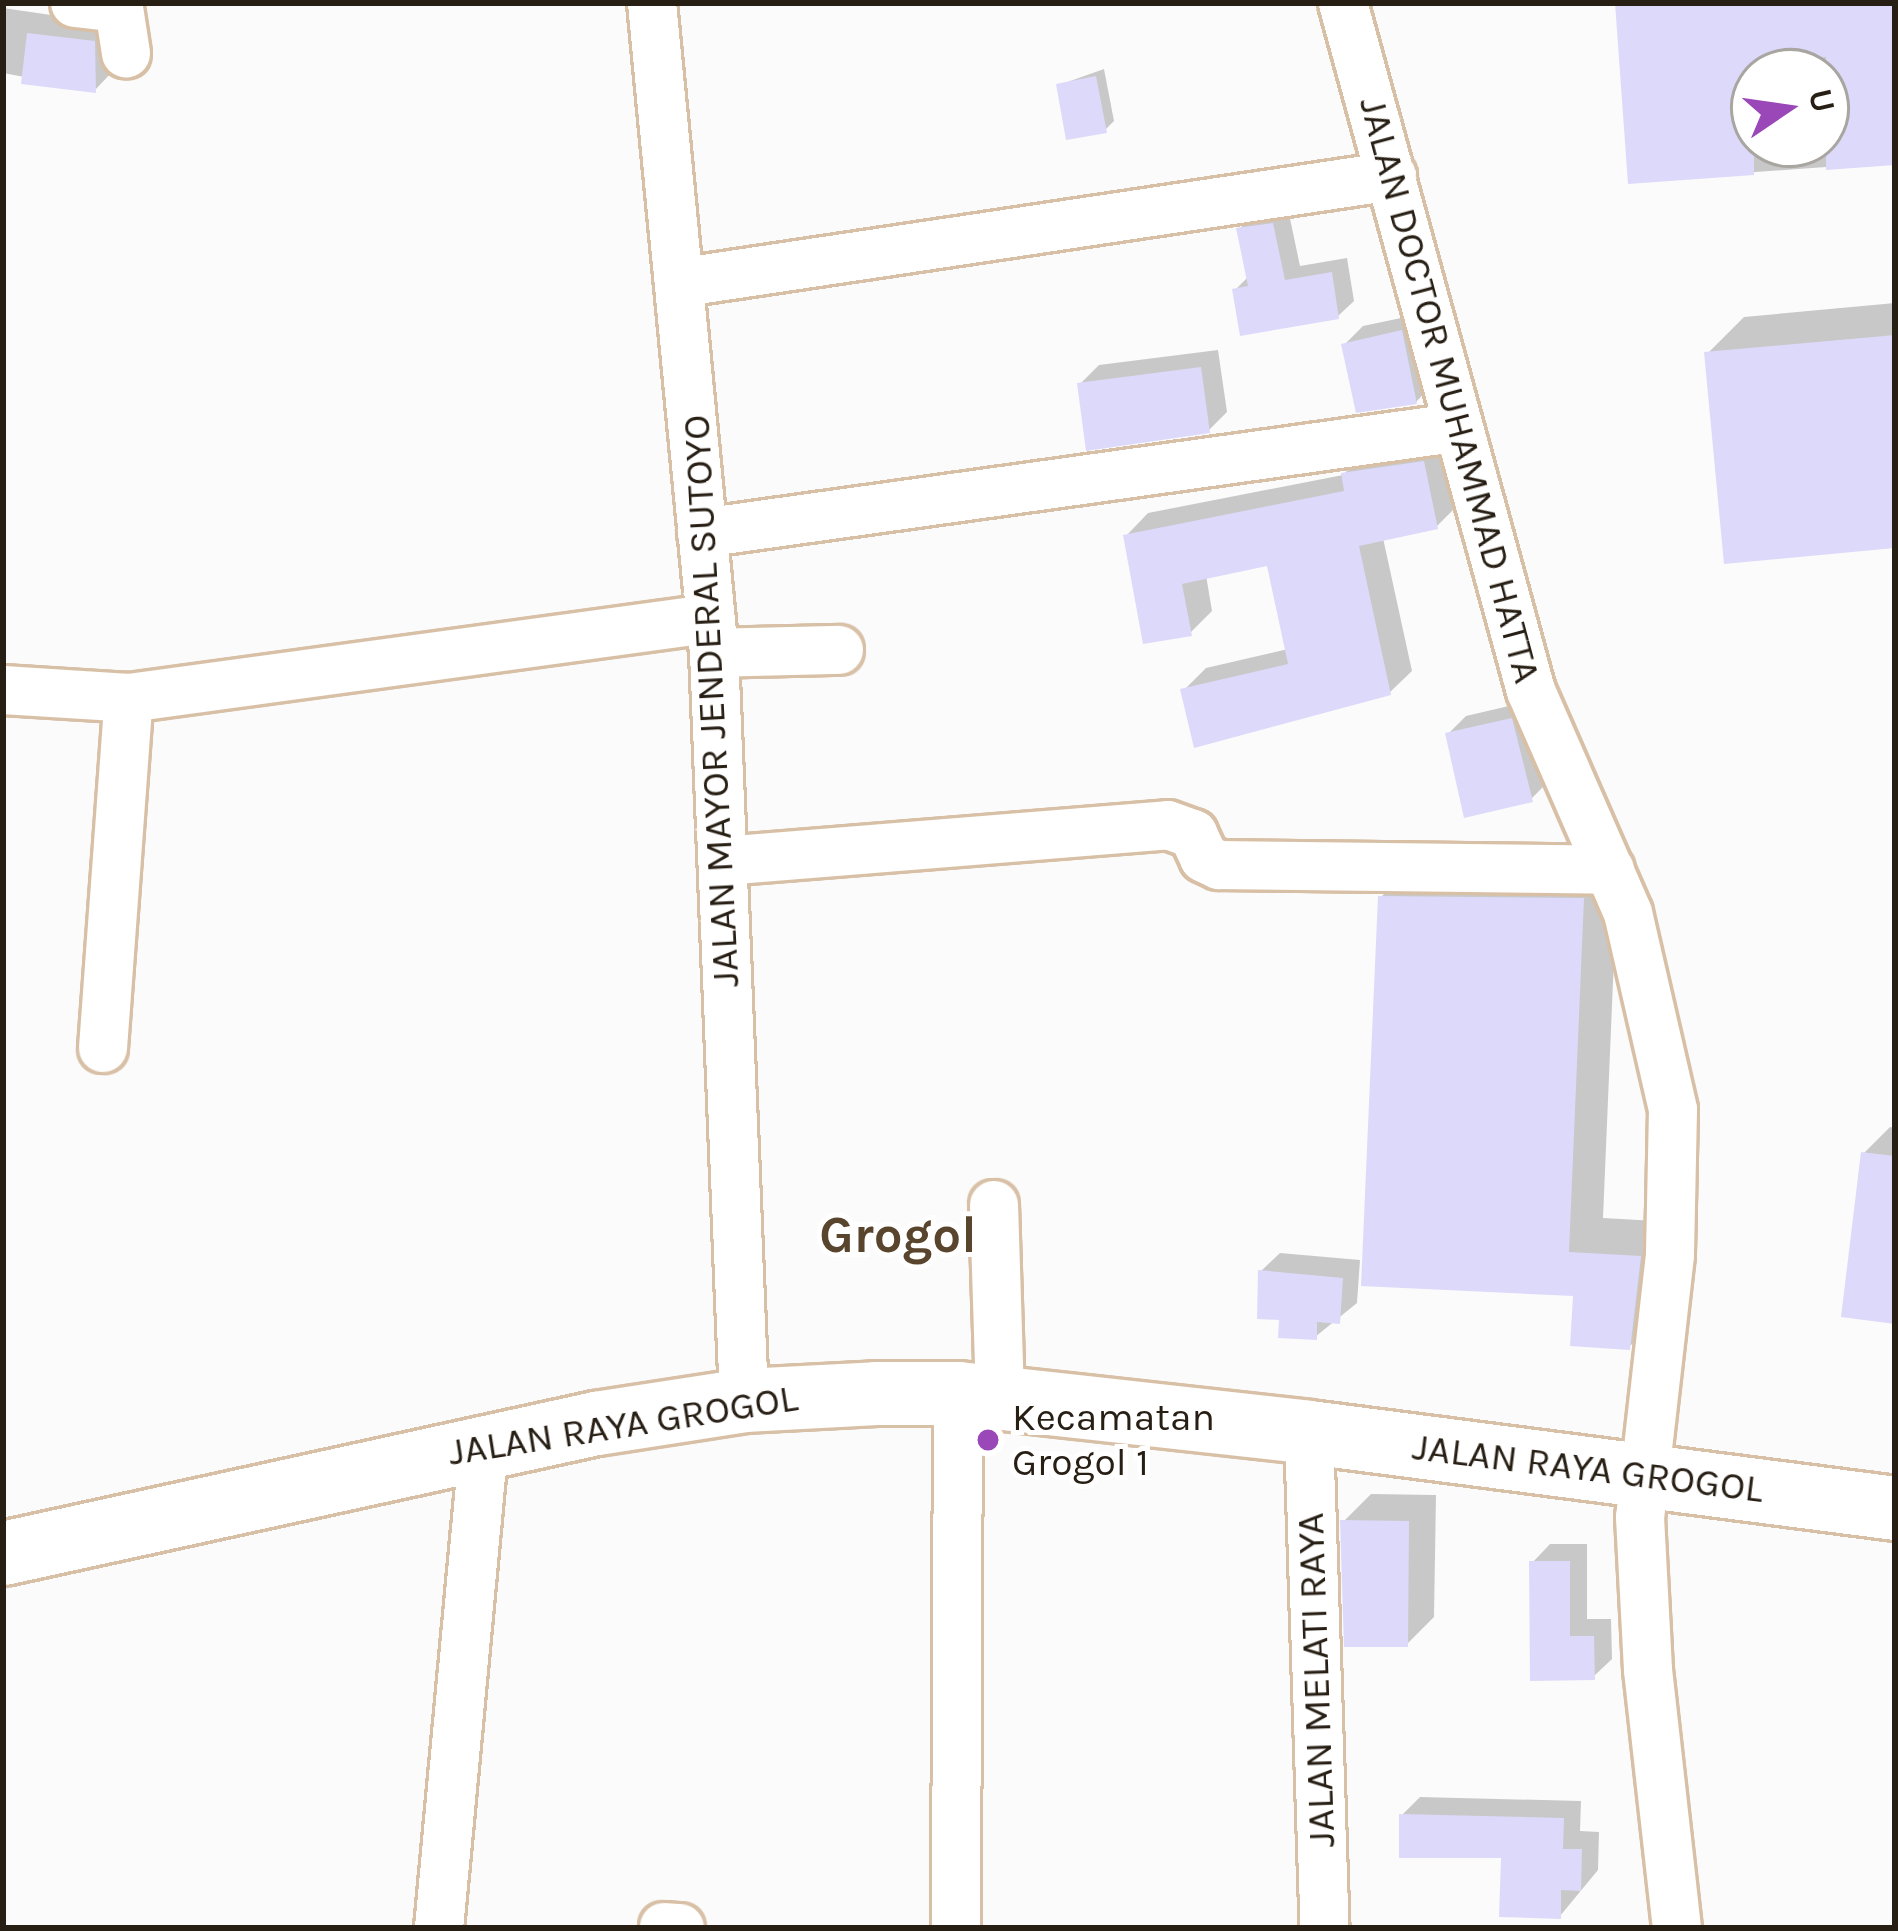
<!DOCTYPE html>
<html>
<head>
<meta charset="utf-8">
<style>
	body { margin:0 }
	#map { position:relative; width:1898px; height:1931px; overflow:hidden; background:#fbfbfb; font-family:Karla,sans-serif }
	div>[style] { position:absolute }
	.shadow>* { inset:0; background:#0003 }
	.building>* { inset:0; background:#ddd9fa }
	.roads { filter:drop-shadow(3px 0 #d8c0a6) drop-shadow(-3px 0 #d8c0a6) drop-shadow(0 3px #d8c0a6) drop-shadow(0 -3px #d8c0a6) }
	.minor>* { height:48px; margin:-24px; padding:0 24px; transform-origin:24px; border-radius:24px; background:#fff }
	.major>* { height:63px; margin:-31.5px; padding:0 31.5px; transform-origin:31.5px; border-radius:31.5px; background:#fff }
	.dots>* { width:33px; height:33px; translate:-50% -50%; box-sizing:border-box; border:6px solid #fff; border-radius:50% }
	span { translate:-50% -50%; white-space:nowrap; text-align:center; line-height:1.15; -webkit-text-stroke:10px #fff; paint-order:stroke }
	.street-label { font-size:39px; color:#271e14 }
	.poi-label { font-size:39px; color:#271e14 }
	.left { translate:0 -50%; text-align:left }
	.district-label { font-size:51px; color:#59442d; font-weight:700 }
	.frame { position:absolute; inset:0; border:6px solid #271e14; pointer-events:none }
	.north { position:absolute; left:1730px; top:48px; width:120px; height:120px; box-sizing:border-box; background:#fff; border:3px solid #a9a5a1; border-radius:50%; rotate:77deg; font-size:33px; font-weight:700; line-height:48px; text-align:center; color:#271e14 }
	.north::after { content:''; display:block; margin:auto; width:42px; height:54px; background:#9a48b8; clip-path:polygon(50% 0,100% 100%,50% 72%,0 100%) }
</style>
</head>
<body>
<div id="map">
	<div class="shadow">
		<i style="clip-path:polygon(evenodd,1616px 3px,1895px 3px,1895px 162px,1630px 181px,1616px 3px,1754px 72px,1826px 72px,1826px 144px,1754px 144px,1754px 72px)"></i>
		<i style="clip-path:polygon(3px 8px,113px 24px,113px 71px,95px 90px,3px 73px)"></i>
		<i style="clip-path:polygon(1104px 69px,1114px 121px,1105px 130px,1059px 85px)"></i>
		<i style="clip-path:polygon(1288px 209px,1300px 266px,1347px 258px,1354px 301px,1338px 316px,1235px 290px,1249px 276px,1239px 229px,1255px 214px)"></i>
		<i style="clip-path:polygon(1895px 303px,1895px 545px,1707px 354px,1744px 317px)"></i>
		<i style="clip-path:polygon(1420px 314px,1434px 383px,1416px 402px,1344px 345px,1363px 326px)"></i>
		<i style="clip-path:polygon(1218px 350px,1227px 412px,1209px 430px,1080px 384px,1099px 365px)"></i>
		<i style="clip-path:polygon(1445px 441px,1459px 504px,1437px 526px,1383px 538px,1412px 671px,1389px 693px,1184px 690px,1206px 668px,1288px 649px,1269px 562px,1206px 575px,1212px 611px,1190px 633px,1126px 536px,1148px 513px,1343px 475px,1367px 451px)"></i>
		<i style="clip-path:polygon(1530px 701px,1549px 781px,1531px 799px,1448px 734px,1466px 716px)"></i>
		<i style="clip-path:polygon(1416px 862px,1618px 864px,1603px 1218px,1674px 1222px,1665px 1311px,1629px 1347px,1577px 1293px,1381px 897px)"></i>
		<i style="clip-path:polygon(1890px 1127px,1895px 1128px,1895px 1321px,1864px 1153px)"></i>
		<i style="clip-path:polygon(1280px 1253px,1360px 1260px,1357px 1303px,1315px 1337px,1282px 1317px,1261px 1271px)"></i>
		<i style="clip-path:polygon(1371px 1494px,1436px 1495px,1434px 1617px,1407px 1644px,1343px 1522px)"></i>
		<i style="clip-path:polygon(1550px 1544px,1587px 1544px,1587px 1619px,1611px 1619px,1612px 1659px,1593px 1677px,1533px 1678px,1532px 1563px)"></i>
		<i style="clip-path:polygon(1420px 1797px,1581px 1801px,1580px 1831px,1599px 1832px,1598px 1870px,1560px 1916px,1504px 1855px,1402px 1815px)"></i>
	</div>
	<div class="building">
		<i style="clip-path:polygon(1615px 3px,1895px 3px,1895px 165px,1826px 170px,1826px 57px,1754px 62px,1754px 175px,1628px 184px)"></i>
		<i style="clip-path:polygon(27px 33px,95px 41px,96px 93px,21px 84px)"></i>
		<i style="clip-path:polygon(1096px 76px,1107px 133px,1066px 140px,1056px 84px)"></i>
		<i style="clip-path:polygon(1273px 223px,1285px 280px,1332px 272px,1339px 319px,1240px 336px,1232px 289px,1248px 286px,1236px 228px)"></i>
		<i style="clip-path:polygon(1402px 330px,1417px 404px,1356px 413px,1341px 344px)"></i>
		<i style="clip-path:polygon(1895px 335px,1895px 548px,1724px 564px,1704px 352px)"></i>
		<i style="clip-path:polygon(1201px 367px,1210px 433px,1086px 451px,1077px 383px)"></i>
		<i style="clip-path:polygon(1424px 461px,1438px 529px,1359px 546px,1391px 695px,1194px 748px,1180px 689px,1288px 664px,1267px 566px,1182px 584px,1192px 636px,1143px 644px,1123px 535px,1344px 491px,1341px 473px)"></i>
		<i style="clip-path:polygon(1512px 718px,1533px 802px,1464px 818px,1445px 733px)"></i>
		<i style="clip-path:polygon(1378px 896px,1584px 898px,1569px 1252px,1641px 1256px,1630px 1350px,1570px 1346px,1573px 1296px,1361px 1286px)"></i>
		<i style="clip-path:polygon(1861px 1152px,1895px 1156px,1895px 1324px,1841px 1317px)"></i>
		<i style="clip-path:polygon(1258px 1270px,1343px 1278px,1340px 1324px,1317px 1322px,1317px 1340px,1278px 1338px,1279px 1320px,1257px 1319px)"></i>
		<i style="clip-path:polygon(1340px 1520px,1409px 1521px,1408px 1647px,1344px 1647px)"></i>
		<i style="clip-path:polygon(1529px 1561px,1570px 1561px,1570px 1636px,1594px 1636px,1595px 1680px,1530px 1681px)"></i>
		<i style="clip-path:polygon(1399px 1814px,1564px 1818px,1563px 1849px,1582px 1849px,1581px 1891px,1561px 1890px,1561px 1919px,1499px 1917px,1501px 1858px,1399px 1858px)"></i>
	</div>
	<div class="roads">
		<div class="minor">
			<i style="left:75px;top:3px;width:44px;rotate:6.5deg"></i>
			<i style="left:119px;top:8px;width:46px;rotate:81.2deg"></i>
			<i style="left:652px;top:3px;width:653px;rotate:84.55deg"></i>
			<i style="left:714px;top:653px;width:748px;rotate:87.7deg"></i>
			<i style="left:1343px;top:3px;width:713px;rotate:74.72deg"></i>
			<i style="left:1531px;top:691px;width:242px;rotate:66.4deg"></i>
			<i style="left:1628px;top:913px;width:202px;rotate:77.1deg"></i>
			<i style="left:1673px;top:1110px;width:145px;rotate:91.2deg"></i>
			<i style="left:1670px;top:1255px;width:264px;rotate:96.5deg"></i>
			<i style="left:1640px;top:1517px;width:153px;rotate:87deg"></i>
			<i style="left:1648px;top:1670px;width:260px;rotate:83.6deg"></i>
			<i style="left:684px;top:282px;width:716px;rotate:-8.51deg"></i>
			<i style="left:702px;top:533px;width:759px;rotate:-7.95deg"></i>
			<i style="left:714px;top:653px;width:125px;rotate:-1.4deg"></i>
			<i style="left:3px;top:690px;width:126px;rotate:3.6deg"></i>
			<i style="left:129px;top:698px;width:584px;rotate:-7.77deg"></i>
			<i style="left:723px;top:861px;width:446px;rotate:-4.6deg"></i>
			<i style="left:1168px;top:825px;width:27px;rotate:20deg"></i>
			<i style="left:1193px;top:834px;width:26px;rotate:65deg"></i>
			<i style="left:1204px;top:858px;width:17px;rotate:25deg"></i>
			<i style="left:1219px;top:865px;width:391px;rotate:0.7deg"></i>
			<i style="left:103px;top:1048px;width:351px;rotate:-85.8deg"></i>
			<i style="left:994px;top:1205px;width:193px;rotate:88.2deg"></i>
			<i style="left:1309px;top:1432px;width:496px;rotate:88.2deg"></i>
			<i style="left:664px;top:1927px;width:16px;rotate:4deg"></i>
			<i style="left:439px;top:1928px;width:484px;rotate:-84.7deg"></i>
			<i style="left:956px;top:1928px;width:535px;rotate:-89.79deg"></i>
		</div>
		<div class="major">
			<i style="left:3px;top:1553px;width:607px;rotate:-12.37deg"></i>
			<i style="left:596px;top:1423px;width:150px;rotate:-8.8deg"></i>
			<i style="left:744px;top:1400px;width:132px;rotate:-3deg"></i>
			<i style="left:876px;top:1393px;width:82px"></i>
			<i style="left:958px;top:1393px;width:353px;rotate:6.3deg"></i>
			<i style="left:1309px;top:1432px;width:591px;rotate:7.39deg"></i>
		</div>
	</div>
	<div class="dots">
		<i style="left:988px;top:1440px;background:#9a48b8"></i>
	</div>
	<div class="street-label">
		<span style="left:1450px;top:390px;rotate:75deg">JALAN DOCTOR MUHAMMAD HATTA</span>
		<span style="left:711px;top:701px;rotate:-93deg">JALAN MAYOR JENDERAL SUTOYO</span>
		<span style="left:623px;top:1425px;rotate:-9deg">JALAN RAYA GROGOL</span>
		<span style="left:1588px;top:1468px;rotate:7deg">JALAN RAYA GROGOL</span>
		<span style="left:1316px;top:1680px;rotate:-92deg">JALAN MELATI RAYA</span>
	</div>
	<div class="poi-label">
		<span class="left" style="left:1012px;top:1440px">Kecamatan<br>Grogol 1</span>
	</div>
	<div class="district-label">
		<span style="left:898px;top:1235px">Grogol</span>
	</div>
	<div class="frame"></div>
	<div class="north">U</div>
</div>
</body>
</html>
